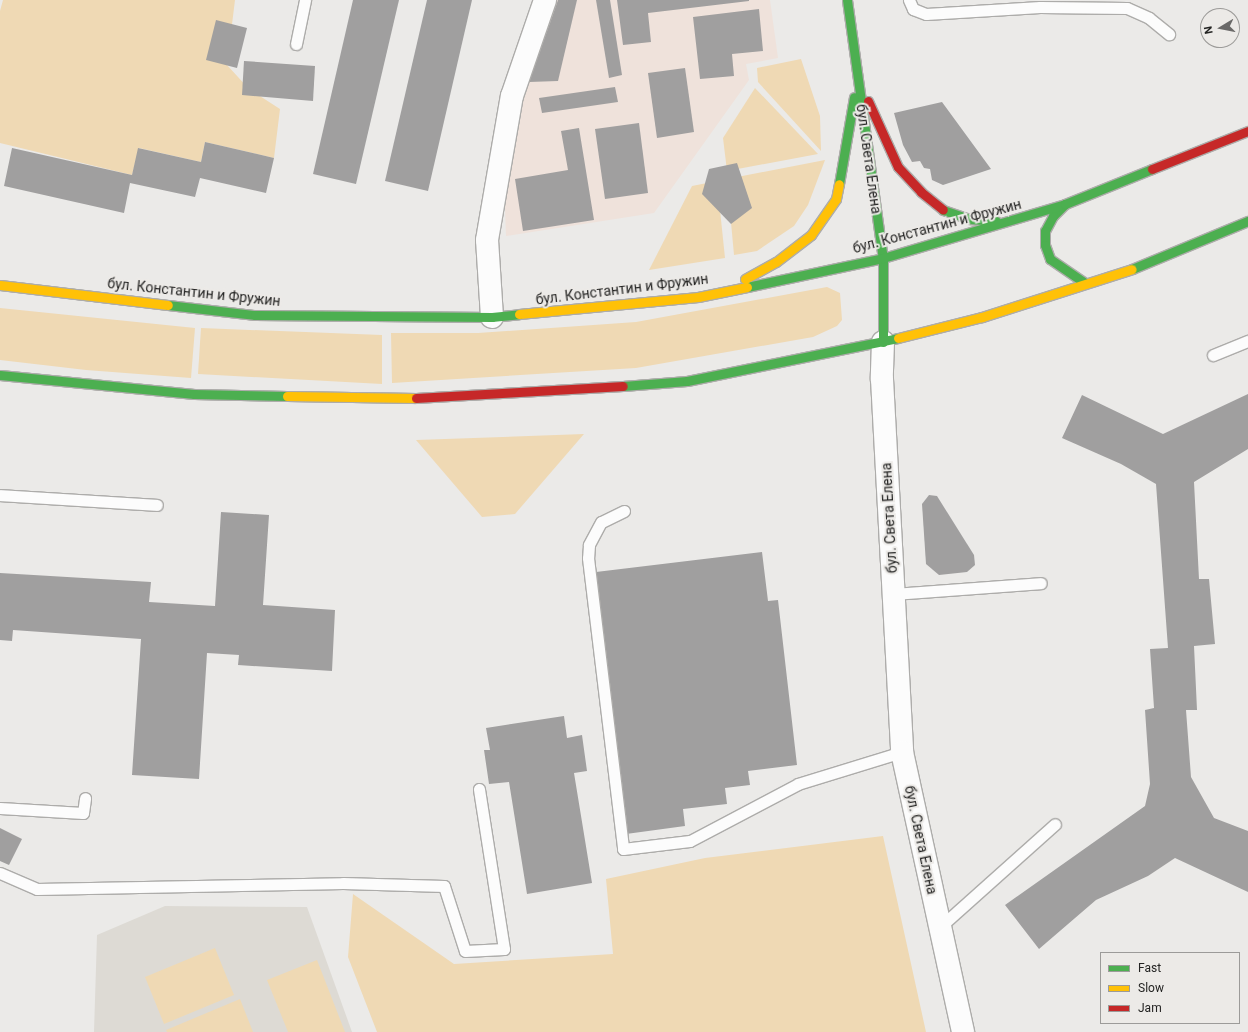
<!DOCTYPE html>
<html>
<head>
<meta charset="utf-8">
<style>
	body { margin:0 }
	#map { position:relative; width:1248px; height:1032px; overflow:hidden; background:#ebeae8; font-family:Roboto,sans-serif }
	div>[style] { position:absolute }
	.commercial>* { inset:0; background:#efe2db }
	.built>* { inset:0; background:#dddad4 }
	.green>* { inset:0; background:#efd9b4 }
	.building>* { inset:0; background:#a09f9f }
	.roads { filter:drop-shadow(1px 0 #adacaa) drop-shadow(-1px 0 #adacaa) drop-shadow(0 1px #adacaa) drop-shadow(0 -1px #adacaa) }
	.lane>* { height:11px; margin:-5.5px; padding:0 5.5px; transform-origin:5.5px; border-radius:5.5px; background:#fcfcfc }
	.street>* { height:22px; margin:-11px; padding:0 11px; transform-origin:11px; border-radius:11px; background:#fcfcfc }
	.fast>* { height:9px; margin:-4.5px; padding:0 4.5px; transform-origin:4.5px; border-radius:4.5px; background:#4caf50 }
	.slow>* { height:9px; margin:-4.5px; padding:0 4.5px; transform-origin:4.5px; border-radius:4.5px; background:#ffc107 }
	.jam>* { height:9px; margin:-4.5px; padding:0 4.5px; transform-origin:4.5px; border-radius:4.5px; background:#c62828 }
	span { translate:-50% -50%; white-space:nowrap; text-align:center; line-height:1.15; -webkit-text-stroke:4px #eceae7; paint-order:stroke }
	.street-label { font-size:14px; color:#242423 }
	.legend { position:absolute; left:1100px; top:952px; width:140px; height:72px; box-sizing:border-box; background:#eceae7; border:1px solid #9c9b99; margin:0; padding:5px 7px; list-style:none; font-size:12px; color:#242423 }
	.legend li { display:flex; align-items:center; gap:8px; height:20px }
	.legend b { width:20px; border:1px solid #9c9b99 }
	.north { position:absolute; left:1200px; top:8px; width:40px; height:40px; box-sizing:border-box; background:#eceae7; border:1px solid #9c9b99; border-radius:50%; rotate:260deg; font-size:11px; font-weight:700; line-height:16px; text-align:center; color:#242423 }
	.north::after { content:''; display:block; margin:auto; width:14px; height:18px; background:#6a6968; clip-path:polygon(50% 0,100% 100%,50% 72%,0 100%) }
</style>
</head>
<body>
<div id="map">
	<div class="commercial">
		<i style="clip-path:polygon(555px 0,770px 0,778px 58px,746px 64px,749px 80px,654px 213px,506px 236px,504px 181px,516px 102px)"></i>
	</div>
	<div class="built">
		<i style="clip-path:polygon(165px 906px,307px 907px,352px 1032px,94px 1032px,97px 935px)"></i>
	</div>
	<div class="green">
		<i style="clip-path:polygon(3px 0,235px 0,227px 65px,249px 89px,280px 109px,274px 158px,205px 142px,201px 162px,139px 148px,132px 175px,0 143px,0 11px)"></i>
		<i style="clip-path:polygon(801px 59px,820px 116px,821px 151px,758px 82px,757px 68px)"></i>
		<i style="clip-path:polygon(755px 88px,818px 154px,727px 171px,723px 138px)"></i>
		<i style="clip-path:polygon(825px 160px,808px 205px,794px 226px,757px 251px,734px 255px,727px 179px)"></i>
		<i style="clip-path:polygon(717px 181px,725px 258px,649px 270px,692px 186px)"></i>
		<i style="clip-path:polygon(827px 287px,840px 293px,842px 320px,837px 326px,813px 337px,636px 368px,392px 383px,391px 333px,478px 333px,636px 322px)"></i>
		<i style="clip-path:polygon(0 308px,195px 328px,191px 378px,86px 370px,0 360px)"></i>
		<i style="clip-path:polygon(201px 328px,382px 335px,382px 384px,198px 374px)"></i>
		<i style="clip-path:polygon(584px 434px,515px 514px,482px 517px,416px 440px)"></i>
		<i style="clip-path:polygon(883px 836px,926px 1032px,377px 1032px,348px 957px,353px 894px,454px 964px,613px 954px,606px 879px,705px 858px)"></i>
		<i style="clip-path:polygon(215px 948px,234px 995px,164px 1024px,145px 977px)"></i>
		<i style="clip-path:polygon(317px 960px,345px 1032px,288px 1032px,267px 980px)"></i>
		<i style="clip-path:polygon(240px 999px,253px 1032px,167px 1032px,166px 1030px)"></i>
	</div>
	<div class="building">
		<i style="clip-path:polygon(353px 0,399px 0,356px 184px,313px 174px)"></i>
		<i style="clip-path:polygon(427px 0,472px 0,428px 191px,385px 181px)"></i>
		<i style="clip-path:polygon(558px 0,577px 0,558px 81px,529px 82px)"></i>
		<i style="clip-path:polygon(596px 0,610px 0,622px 75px,609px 78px)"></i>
		<i style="clip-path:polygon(617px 0,749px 0,749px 1px,648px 13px,651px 42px,623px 45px)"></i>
		<i style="clip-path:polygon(759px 9px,763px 51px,732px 54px,734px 76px,700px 79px,693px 17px)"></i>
		<i style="clip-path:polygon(216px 20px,247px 28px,237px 68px,206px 60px)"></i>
		<i style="clip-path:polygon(244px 61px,315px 66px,313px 101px,242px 95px)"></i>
		<i style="clip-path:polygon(685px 68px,694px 132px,657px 138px,648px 73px)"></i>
		<i style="clip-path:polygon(615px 87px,618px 102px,542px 113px,539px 98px)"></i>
		<i style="clip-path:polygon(942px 102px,991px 169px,943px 185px,932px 180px,930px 169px,924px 168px,920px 161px,912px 162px,903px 145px,894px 113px)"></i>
		<i style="clip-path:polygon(639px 123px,648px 193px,605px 199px,595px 129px)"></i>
		<i style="clip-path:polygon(579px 128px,594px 220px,523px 231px,515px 179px,568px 170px,561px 131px)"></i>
		<i style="clip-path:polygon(205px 142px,274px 158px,266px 193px,200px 178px,195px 197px,130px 183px,124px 213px,4px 186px,12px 148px,132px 175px,138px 148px,201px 162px)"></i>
		<i style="clip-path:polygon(737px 163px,752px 208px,731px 224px,702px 194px,709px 169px)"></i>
		<i style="clip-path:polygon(1248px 394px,1248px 449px,1194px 482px,1199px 579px,1209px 579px,1215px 644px,1194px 646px,1197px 710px,1186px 710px,1191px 777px,1214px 818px,1248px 831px,1248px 892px,1175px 858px,1148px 876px,1096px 900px,1039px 949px,1005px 905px,1145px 806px,1150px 784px,1145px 710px,1154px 708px,1150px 649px,1168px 648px,1156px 484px,1121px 464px,1062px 438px,1082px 395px,1163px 434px)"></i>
		<i style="clip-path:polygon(929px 495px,937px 496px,974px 555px,975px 565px,967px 572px,939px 575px,926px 564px,922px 504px)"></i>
		<i style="clip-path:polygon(221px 512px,269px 515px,263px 605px,335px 610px,332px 671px,238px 665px,239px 655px,207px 653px,199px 779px,132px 775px,141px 639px,13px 630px,12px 641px,0 640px,0 573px,151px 582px,149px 602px,215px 606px)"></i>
		<i style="clip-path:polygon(762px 552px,768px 601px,778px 600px,797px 765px,748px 771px,750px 785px,725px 788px,727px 804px,683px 809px,685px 826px,626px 834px,596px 572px)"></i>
		<i style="clip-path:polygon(564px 716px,567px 738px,582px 735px,587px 771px,574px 773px,592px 883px,527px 894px,509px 782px,489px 784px,484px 750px,490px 750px,486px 728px)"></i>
		<i style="clip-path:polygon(0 828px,22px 839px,9px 865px,0 861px)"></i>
	</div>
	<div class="roads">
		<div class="lane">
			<i style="left:909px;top:0;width:10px;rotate:66deg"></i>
			<i style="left:913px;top:9px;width:14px;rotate:21deg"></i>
			<i style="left:926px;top:14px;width:114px;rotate:-3.5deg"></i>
			<i style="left:1040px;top:7px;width:87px;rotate:0.7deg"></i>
			<i style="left:1127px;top:8px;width:24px;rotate:24deg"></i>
			<i style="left:1149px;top:18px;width:26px;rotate:39deg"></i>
			<i style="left:296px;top:44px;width:45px;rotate:-78.4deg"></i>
			<i style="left:1213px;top:355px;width:38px;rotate:-22deg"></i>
			<i style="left:0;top:495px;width:157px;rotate:3.6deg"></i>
			<i style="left:624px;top:511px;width:25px;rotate:154deg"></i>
			<i style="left:601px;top:522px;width:26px;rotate:118deg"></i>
			<i style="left:589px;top:545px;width:13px;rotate:94deg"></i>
			<i style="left:588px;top:558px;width:293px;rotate:83.1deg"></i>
			<i style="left:623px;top:849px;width:67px;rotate:-6.8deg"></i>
			<i style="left:690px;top:841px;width:122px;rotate:-27.8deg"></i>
			<i style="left:798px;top:784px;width:109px;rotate:-17.1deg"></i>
			<i style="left:892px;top:594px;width:149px;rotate:-4.2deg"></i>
			<i style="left:0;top:808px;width:83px;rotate:3.4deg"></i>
			<i style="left:83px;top:813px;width:15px;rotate:-82deg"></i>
			<i style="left:0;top:873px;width:40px;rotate:23.4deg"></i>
			<i style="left:37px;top:889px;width:306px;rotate:-1.1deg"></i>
			<i style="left:343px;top:883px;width:101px;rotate:1.7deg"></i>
			<i style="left:444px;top:886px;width:68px;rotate:72.1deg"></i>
			<i style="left:465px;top:951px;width:39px;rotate:-3deg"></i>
			<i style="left:504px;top:949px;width:162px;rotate:-98.9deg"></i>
			<i style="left:940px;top:927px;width:154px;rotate:-41.8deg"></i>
		</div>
		<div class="street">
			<i style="left:492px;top:317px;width:77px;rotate:-93.7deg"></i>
			<i style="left:487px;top:240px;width:146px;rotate:-80.2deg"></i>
			<i style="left:512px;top:96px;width:102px;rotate:-71deg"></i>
			<i style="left:883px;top:342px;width:37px;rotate:92deg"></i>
			<i style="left:882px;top:379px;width:374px;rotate:86.9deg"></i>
			<i style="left:902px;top:752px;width:287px;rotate:77.7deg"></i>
		</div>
		<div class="fast">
			<i style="left:847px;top:0;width:260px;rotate:82.1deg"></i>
			<i style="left:883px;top:258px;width:84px;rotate:90deg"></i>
			<i style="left:839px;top:184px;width:88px;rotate:-80.2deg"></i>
			<i style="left:1065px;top:204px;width:17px;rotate:135deg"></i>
			<i style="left:1053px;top:216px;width:17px;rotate:118deg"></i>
			<i style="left:1045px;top:231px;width:14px;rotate:90deg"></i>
			<i style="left:1045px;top:245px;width:15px;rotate:70deg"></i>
			<i style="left:1050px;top:259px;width:42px;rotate:34.4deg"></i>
			<i style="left:943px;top:210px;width:28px;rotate:19deg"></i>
			<i style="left:969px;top:219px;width:27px;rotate:4deg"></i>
			<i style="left:1132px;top:269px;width:126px;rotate:-22.5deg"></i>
			<i style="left:747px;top:287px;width:139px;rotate:-12deg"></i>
			<i style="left:883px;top:258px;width:190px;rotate:-16.5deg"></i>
			<i style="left:1065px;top:204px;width:94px;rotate:-21.9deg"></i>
			<i style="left:168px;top:305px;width:88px;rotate:6.6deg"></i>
			<i style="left:255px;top:315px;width:237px;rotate:0.5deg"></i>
			<i style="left:492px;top:317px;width:27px;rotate:-6deg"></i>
			<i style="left:0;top:375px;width:195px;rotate:5.6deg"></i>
			<i style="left:194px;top:394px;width:93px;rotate:1.2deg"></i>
			<i style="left:623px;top:386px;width:64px;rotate:-4.5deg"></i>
			<i style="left:687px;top:381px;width:215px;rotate:-11.5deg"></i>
		</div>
		<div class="slow">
			<i style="left:745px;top:279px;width:35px;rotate:-29deg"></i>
			<i style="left:776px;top:262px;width:44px;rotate:-37.6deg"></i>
			<i style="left:811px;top:235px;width:44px;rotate:-55.2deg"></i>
			<i style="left:836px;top:199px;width:15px;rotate:-79deg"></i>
			<i style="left:0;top:285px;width:169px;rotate:6.8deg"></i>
			<i style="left:519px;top:314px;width:180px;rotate:-5.4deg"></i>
			<i style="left:698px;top:297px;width:50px;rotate:-11.5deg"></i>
			<i style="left:898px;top:338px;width:87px;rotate:-14deg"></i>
			<i style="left:982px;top:317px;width:157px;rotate:-17.7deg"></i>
			<i style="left:287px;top:396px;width:129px;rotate:0.9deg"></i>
		</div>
		<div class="jam">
			<i style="left:868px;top:101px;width:72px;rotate:65.6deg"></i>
			<i style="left:898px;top:167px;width:34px;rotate:47deg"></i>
			<i style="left:921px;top:192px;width:28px;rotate:39deg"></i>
			<i style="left:1152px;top:169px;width:103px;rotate:-21.6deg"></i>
			<i style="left:416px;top:398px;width:207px;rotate:-3.3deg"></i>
		</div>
	</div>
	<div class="street-label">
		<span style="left:869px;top:159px;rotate:82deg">бул. Света Елена</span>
		<span style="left:937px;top:226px;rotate:-15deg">бул. Константин и Фружин</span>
		<span style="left:622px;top:289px;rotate:-7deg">бул. Константин и Фружин</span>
		<span style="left:194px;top:292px;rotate:6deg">бул. Константин и Фружин</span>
		<span style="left:889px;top:518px;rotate:-93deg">бул. Света Елена</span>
		<span style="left:921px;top:840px;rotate:78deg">бул. Света Елена</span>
	</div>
	<ul class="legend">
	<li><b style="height:5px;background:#4caf50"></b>Fast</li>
	<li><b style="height:5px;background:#ffc107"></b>Slow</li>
	<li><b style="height:5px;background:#c62828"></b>Jam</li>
	</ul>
	<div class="north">N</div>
</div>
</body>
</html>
